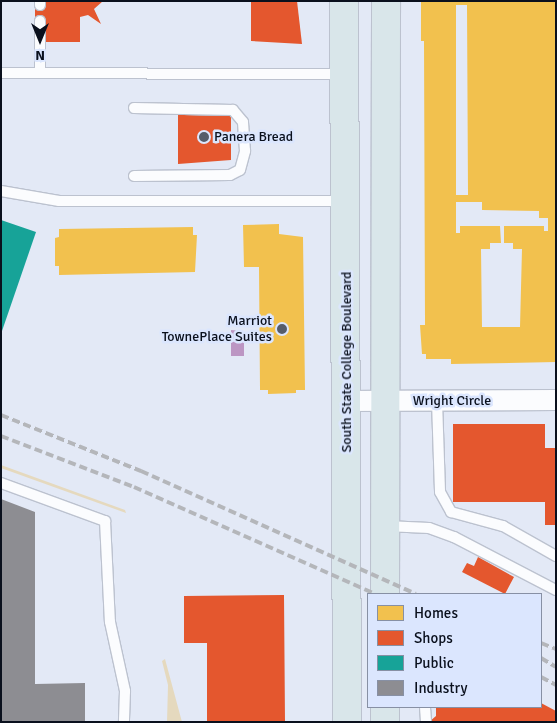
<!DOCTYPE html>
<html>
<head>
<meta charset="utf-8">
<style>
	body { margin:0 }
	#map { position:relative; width:557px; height:723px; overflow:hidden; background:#e3e9f6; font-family:Signika,sans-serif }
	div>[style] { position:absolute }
	.green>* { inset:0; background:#e5d9be }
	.water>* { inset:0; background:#bc96c3 }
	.homes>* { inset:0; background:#f2c14e }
	.shops>* { inset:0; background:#e4572e }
	.public>* { inset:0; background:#17a398 }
	.industry>* { inset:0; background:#8d8d92 }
	.roads { filter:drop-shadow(1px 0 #bcc2cf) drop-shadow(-1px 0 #bcc2cf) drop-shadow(0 1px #bcc2cf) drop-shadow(0 -1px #bcc2cf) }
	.service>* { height:10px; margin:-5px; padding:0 5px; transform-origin:5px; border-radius:5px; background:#fbfcfe }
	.minor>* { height:20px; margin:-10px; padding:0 10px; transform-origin:10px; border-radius:10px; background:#fbfcfe }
	.primary>* { height:28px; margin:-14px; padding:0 14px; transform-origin:14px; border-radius:14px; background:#d9e6ea }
	.rail>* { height:4px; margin-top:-2px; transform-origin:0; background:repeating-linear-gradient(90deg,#b4b6ba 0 8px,transparent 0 12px) }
	.dots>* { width:14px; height:14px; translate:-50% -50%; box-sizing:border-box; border:2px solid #dbe6fe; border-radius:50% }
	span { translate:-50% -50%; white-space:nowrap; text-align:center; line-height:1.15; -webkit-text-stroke:5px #dbe6fe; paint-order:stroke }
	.poi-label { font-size:14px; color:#0a101d }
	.left { translate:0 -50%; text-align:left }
	.right { translate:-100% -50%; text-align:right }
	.street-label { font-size:14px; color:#0a101d }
	.frame { position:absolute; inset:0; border:2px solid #0a101d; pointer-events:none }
	.legend { position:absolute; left:367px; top:593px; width:175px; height:115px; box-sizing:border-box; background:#dbe6fe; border:1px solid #8790a4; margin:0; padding:6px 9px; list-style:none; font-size:15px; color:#0a101d }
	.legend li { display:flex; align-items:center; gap:10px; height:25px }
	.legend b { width:25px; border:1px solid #8790a4 }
	.north { position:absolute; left:15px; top:15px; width:50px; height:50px; -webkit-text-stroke:4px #dbe6fe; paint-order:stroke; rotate:180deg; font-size:14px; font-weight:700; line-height:20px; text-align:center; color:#0a101d }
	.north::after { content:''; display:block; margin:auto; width:18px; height:22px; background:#0a101d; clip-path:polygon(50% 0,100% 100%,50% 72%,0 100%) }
</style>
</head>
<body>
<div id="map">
	<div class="green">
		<i style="clip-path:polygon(1px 465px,125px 510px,126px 513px,1px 468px)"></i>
		<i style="clip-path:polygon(165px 659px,182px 722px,167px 722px,168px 685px,162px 661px)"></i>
	</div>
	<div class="water">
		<i style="clip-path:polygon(231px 330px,244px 331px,244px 356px,231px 356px)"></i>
	</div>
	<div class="homes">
		<i style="clip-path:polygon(evenodd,421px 1px,556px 1px,556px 362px,451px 364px,451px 359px,426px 359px,426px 354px,422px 354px,420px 325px,425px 325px,424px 41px,421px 41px,421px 1px,456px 5px,467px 5px,468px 195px,456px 195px,456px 5px,421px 1px,456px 202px,482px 202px,482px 210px,539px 211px,539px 218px,548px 218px,548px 231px,544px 231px,544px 226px,504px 226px,504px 243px,513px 243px,513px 249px,522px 249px,520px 327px,482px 327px,481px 249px,490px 249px,490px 243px,501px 243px,500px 226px,460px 226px,460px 233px,456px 233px,456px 202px)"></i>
		<i style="clip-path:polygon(279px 224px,279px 234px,303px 237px,305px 390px,296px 390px,296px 393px,268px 394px,268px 390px,260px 390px,259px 267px,244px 267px,243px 225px)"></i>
		<i style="clip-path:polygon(193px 227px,193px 235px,197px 235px,195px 272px,59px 275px,59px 266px,55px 266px,55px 238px,59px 237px,59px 229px)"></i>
	</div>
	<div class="shops">
		<i style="clip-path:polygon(45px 1px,103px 1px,94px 9px,101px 24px,88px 15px,80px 17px,80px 42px,45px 42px,45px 21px,35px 21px,35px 6px,45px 5px)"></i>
		<i style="clip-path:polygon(251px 1px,297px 1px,302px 44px,251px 41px)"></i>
		<i style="clip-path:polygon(178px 114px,231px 114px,231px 160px,178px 164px)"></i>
		<i style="clip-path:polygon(453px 424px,545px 424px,545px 448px,556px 448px,556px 525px,545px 525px,545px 502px,453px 502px)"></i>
		<i style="clip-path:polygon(478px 557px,514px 577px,505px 594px,462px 572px,467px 563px,474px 566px)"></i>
		<i style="clip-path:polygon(284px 595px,285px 722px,207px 722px,207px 643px,184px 643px,184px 596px)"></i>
		<i style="clip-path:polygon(541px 703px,556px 711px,556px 722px,429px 722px,436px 716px,436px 707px,541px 707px)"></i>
	</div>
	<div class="public">
		<i style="clip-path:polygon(1px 220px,36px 232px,2px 331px,1px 331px)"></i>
	</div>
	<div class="industry">
		<i style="clip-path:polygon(1px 499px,35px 512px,35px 684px,85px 683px,85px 722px,1px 722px)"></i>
	</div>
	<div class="roads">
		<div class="service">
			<i style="left:40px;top:5px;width:4px;rotate:-90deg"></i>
			<i style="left:1px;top:73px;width:342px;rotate:0.2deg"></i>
			<i style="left:40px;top:73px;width:52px;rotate:-90deg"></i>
			<i style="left:134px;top:176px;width:96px;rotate:-0.6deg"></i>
			<i style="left:230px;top:175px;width:11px;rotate:-27deg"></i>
			<i style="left:240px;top:170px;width:20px;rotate:-75deg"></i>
			<i style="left:245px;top:151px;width:29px;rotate:-94deg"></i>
			<i style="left:243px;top:122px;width:16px;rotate:-130deg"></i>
			<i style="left:233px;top:110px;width:99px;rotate:-178.8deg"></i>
			<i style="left:1px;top:191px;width:59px;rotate:9.8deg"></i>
			<i style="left:59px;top:201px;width:286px"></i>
			<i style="left:437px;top:401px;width:91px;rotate:88.1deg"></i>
			<i style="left:440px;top:492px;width:23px;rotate:61deg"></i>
			<i style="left:451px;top:512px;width:54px;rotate:15.1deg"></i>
			<i style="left:503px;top:526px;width:61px;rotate:29.5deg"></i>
			<i style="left:1px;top:483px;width:111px;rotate:20.1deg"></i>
			<i style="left:105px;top:521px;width:101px;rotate:87.2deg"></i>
			<i style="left:110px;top:622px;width:71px;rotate:77.7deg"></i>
			<i style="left:125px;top:691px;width:31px;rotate:92deg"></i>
			<i style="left:386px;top:526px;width:43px;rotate:2.7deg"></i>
			<i style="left:429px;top:528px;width:27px;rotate:20deg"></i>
			<i style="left:454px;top:537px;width:115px;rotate:27.5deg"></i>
			<i style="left:425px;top:707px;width:15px;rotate:86deg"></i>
		</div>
		<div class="minor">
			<i style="left:348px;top:401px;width:208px;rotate:-0.3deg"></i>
		</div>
		<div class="primary">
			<i style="left:344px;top:1px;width:721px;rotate:89.76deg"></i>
			<i style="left:385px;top:594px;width:593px;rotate:-89.9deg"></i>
			<i style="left:385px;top:722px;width:15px;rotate:-90deg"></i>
		</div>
	</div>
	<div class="rail">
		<i style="left:1px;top:415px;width:151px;rotate:21.8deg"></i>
		<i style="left:141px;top:471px;width:301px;rotate:24.1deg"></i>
		<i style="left:1px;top:436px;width:142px;rotate:21deg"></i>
		<i style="left:134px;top:487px;width:264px;rotate:23.9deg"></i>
		<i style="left:541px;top:643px;width:16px;rotate:22deg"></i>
		<i style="left:541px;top:658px;width:17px;rotate:31deg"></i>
		<i style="left:541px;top:677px;width:17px;rotate:28deg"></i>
	</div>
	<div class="dots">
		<i style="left:204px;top:137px;background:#565c69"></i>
		<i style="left:282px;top:329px;background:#565c69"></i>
	</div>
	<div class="poi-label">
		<span class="left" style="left:214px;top:137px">Panera Bread</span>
		<span class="right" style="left:272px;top:329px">Marriot<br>TownePlace Suites</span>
	</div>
	<div class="street-label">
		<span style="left:347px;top:362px;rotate:-90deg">South State College Boulevard</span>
		<span style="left:452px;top:401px">Wright Circle</span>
	</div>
	<div class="frame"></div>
	<ul class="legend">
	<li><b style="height:14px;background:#f2c14e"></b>Homes</li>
	<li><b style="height:14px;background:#e4572e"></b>Shops</li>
	<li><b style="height:14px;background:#17a398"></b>Public</li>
	<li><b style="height:14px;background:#8d8d92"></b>Industry</li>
	</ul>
	<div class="north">N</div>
</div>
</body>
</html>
